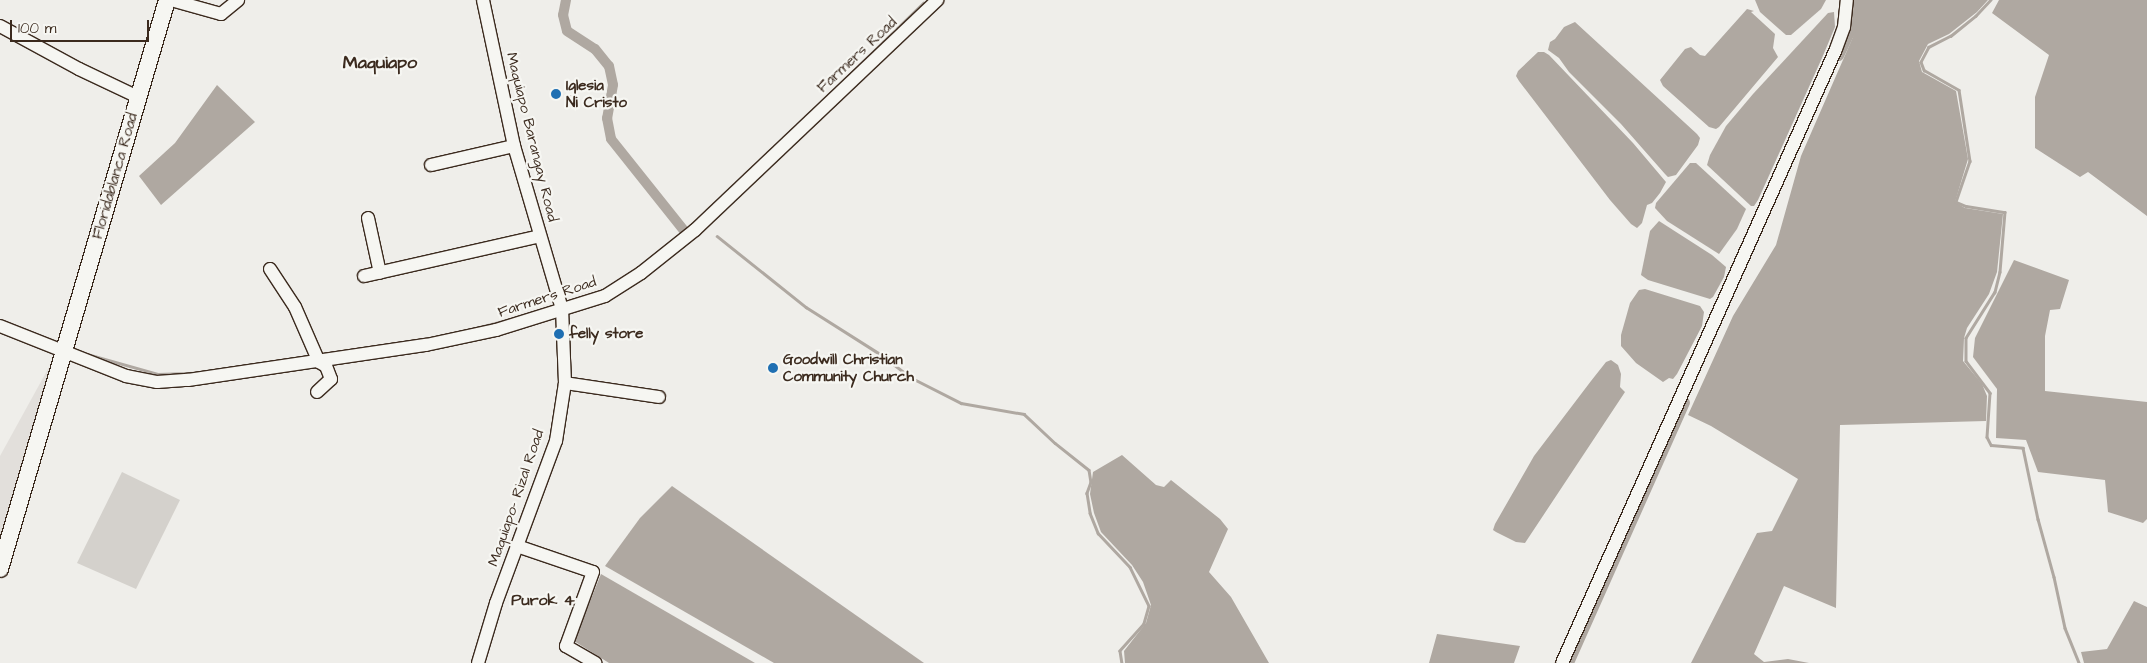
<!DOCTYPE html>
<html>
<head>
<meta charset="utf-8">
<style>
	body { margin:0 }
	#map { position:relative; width:2147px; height:663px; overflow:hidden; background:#efeeea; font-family:"Architects Daughter",sans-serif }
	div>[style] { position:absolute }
	.built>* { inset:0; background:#e2dfdb }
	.green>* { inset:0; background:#d4d1cc }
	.water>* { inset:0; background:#afa8a1 }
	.stream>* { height:2.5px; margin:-1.25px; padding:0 1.25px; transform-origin:1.25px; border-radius:1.25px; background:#afa8a1 }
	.canal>* { height:10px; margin:-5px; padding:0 5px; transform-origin:5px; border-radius:5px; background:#afa8a1 }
	.roads { filter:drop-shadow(1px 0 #3b2a1e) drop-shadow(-1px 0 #3b2a1e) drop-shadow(0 1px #3b2a1e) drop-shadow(0 -1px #3b2a1e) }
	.minor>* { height:12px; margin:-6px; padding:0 6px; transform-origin:6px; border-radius:6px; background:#f6f6f2 }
	.major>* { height:16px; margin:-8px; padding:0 8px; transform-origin:8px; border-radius:8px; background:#f6f6f2 }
	.dots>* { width:14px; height:14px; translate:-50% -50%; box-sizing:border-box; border:2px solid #f6f6f2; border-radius:50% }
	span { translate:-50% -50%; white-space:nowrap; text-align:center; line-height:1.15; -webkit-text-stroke:4.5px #f6f6f2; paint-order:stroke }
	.street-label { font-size:15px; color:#3b2a1e }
	.poi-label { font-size:15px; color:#3b2a1e; font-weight:700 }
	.left { translate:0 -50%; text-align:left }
	.neighbourhood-label { font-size:16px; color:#3b2a1e; font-weight:700 }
	.quarter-label { font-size:18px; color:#3b2a1e; font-weight:700 }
	.scale { position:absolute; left:10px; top:20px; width:139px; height:22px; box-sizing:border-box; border:2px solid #3b2a1e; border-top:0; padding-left:6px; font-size:15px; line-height:18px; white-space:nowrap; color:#3b2a1e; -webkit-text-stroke:4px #f6f6f2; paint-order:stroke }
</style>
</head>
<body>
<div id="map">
	<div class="built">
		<i style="clip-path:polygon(49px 367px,51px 369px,0 543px,0 456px)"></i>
	</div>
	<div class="green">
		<i style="clip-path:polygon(122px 472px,180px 500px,136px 589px,77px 563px)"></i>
	</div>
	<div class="water">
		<i style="clip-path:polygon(1755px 0,1826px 0,1821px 9px,1791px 35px,1786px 35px,1760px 12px)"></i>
		<i style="clip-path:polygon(1857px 0,1988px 0,1977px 12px,1949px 34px,1928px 44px,1919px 61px,1922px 72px,1956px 91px,1968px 159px,1955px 202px,1965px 208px,2003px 214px,1997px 272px,1989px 294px,1967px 328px,1964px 338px,1963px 361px,1982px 384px,1987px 396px,1986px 421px,1840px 425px,1836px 608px,1784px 586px,1754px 654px,1764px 662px,1788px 659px,1809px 663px,1691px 663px,1757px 533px,1772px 531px,1798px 479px,1711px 426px,1688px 415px,1733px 316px,1776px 245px,1801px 156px,1853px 37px)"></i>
		<i style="clip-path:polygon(1999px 0,2147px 0,2147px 216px,2088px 172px,2080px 177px,2035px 148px,2035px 97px,2049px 55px,1992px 13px)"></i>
		<i style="clip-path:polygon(1747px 9px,1754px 11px,1751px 12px,1775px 34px,1773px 48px,1778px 57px,1719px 127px,1716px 129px,1709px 127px,1663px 86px,1660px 80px,1685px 49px,1691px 47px,1700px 55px,1705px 56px)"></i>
		<i style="clip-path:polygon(1834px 12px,1835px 27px,1822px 58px,1758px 200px,1754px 206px,1751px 206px,1707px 165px,1710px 155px,1726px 126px,1753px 94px,1828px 13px)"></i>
		<i style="clip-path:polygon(1575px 22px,1697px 134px,1700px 138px,1698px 145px,1676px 175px,1668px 177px,1665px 174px,1621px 124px,1569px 72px,1559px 58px,1548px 50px,1550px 42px,1555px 39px,1564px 27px)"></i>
		<i style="clip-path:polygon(1538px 52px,1544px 52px,1549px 55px,1633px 143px,1666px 182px,1660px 193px,1652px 203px,1647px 205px,1642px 223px,1637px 228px,1631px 224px,1610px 200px,1519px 81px,1516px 76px,1518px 71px)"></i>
		<i style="clip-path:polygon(217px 85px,255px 122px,161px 205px,139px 176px,175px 143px)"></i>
		<i style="clip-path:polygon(1690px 163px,1696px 163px,1746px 209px,1737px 229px,1719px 254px,1667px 221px,1655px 208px,1656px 203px)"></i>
		<i style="clip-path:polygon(1659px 221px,1712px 255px,1726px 267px,1724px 277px,1713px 297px,1710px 299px,1648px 280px,1641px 275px,1650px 231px)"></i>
		<i style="clip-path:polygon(2014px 260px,2069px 280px,2060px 309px,2050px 310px,2045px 336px,2045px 391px,2147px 402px,2147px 519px,2143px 523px,2108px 512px,2105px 480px,2038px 472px,2026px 440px,1996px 438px,1997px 389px,1973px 357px,1975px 338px)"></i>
		<i style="clip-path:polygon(1645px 289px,1700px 306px,1704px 312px,1702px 326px,1677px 374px,1673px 379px,1669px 378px,1663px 382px,1636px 363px,1621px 346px,1621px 335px,1630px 303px,1639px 290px)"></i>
		<i style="clip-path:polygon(1611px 360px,1618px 365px,1621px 374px,1620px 387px,1625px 392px,1525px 543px,1516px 542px,1496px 532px,1493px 530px,1495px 524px,1534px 456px,1591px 381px,1606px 362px)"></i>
		<i style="clip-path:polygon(1122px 455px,1156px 485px,1164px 487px,1171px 480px,1220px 519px,1228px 529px,1209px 572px,1231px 597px,1269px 663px,1125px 663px,1124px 651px,1146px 623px,1151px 605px,1143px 582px,1132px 565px,1101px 532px,1094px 513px,1090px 494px,1093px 472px)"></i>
		<i style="clip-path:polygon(672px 486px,924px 663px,774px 663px,605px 566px,640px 518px)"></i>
		<i style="clip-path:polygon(601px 574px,755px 663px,609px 663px,574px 641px)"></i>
		<i style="clip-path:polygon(2134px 601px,2147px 607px,2147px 663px,2084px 663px,2081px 652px,2107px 649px)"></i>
		<i style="clip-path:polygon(1437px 634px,1492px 642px,1520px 646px,1514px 663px,1429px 663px)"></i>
	</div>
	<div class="stream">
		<i style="left:1991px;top:0;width:22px;rotate:133deg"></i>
		<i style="left:1976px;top:16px;width:32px;rotate:141deg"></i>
		<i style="left:1951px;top:36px;width:25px;rotate:153deg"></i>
		<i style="left:1929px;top:47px;width:17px;rotate:118deg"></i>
		<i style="left:1921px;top:62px;width:9px;rotate:69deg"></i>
		<i style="left:1924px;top:70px;width:40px;rotate:29.7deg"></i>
		<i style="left:1959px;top:90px;width:72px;rotate:81.2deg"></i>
		<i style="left:1970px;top:161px;width:43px;rotate:108.9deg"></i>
		<i style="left:1956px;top:202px;width:11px;rotate:22deg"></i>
		<i style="left:1966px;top:206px;width:39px;rotate:9deg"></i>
		<i style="left:2005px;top:212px;width:60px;rotate:94.8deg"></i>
		<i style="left:2000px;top:272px;width:21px;rotate:104deg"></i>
		<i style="left:1995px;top:292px;width:54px;rotate:122.2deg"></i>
		<i style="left:1966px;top:338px;width:23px;rotate:90deg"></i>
		<i style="left:1966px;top:361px;width:40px;rotate:53deg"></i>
		<i style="left:1990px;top:393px;width:44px;rotate:93.9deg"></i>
		<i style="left:1987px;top:437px;width:9px;rotate:63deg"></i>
		<i style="left:1991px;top:445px;width:32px;rotate:5deg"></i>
		<i style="left:2023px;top:448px;width:73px;rotate:78.1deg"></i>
		<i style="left:2038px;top:519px;width:60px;rotate:74.6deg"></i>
		<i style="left:2054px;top:577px;width:52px;rotate:77.8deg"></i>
		<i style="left:2065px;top:628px;width:38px;rotate:68deg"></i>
		<i style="left:812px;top:111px;width:155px;rotate:-44.2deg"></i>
		<i style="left:717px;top:236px;width:114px;rotate:38.6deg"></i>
		<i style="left:806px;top:307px;width:88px;rotate:32.4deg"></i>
		<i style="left:880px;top:354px;width:40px;rotate:37deg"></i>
		<i style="left:912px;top:378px;width:55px;rotate:27deg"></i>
		<i style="left:961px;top:403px;width:64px;rotate:9.9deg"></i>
		<i style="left:1024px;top:414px;width:42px;rotate:43.1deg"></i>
		<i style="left:1055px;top:443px;width:43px;rotate:38.5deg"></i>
		<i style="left:1089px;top:470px;width:12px;rotate:81deg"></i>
		<i style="left:1091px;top:482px;width:12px;rotate:110deg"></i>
		<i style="left:1087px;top:493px;width:20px;rotate:81deg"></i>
		<i style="left:1090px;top:513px;width:22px;rotate:68deg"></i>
		<i style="left:1098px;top:533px;width:47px;rotate:46.7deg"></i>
		<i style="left:1130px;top:567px;width:43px;rotate:64deg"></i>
		<i style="left:1149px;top:606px;width:19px;rotate:106deg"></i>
		<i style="left:1144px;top:624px;width:36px;rotate:132deg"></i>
		<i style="left:1120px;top:651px;width:12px;rotate:81deg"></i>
		<i style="left:468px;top:330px;width:44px;rotate:-14.3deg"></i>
		<i style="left:87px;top:354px;width:74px;rotate:15.7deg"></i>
		<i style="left:158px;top:374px;width:38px;rotate:-2deg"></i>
	</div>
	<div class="canal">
		<i style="left:566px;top:0;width:15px;rotate:101deg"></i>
		<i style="left:563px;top:15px;width:16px;rotate:76deg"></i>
		<i style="left:567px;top:31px;width:33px;rotate:33deg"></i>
		<i style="left:595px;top:49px;width:22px;rotate:51deg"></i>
		<i style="left:609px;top:66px;width:19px;rotate:78deg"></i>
		<i style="left:613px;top:85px;width:34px;rotate:100deg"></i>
		<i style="left:607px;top:118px;width:21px;rotate:79deg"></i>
		<i style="left:611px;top:139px;width:120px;rotate:51.4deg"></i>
		<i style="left:1839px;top:56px;width:29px;rotate:-65deg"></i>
		<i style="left:1851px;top:30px;width:30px;rotate:-86deg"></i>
		<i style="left:1569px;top:663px;width:285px;rotate:-66deg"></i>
	</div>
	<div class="roads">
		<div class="minor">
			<i style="left:171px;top:0;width:52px;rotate:15.6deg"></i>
			<i style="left:221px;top:14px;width:22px;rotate:-39deg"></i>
			<i style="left:0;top:26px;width:90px;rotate:28.6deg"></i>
			<i style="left:79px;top:69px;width:65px;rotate:25.4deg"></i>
			<i style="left:431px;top:165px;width:85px;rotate:-12.9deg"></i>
			<i style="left:368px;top:218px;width:56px;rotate:77.7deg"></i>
			<i style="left:270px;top:269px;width:45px;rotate:56.7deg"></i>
			<i style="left:295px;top:307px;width:60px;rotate:66.4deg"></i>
			<i style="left:319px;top:362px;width:8px;rotate:30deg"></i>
			<i style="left:326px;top:366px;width:14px;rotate:69deg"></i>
			<i style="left:331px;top:379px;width:19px;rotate:137deg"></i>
			<i style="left:364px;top:276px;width:180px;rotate:-12.8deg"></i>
			<i style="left:0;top:326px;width:136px;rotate:21.6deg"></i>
			<i style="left:126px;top:376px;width:32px;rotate:11deg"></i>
			<i style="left:157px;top:382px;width:31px;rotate:-4deg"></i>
			<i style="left:188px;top:380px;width:241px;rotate:-8.4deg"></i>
			<i style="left:426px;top:345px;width:72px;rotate:-12.1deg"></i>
			<i style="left:496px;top:330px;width:114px;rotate:-17.3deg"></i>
			<i style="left:605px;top:296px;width:43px;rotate:-32.6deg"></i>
			<i style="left:641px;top:273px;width:69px;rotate:-38.5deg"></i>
			<i style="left:695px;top:230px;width:334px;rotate:-43.5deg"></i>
			<i style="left:565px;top:383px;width:95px;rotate:8.5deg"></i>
			<i style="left:517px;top:546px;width:80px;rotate:18.9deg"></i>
			<i style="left:593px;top:572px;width:79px;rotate:110deg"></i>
			<i style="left:566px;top:646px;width:34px;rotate:30deg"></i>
			<i style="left:478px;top:663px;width:63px;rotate:-73.3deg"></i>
			<i style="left:496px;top:603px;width:173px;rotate:-69.7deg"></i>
			<i style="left:556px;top:441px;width:59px;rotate:-81.2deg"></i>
			<i style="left:565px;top:383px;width:74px;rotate:-92.3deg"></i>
			<i style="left:562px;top:309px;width:170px;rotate:-106.4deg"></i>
			<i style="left:514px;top:146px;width:149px;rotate:-102deg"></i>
			<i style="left:1562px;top:663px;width:672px;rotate:-65.95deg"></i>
			<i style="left:1836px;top:49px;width:23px;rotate:-70deg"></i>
			<i style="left:1844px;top:27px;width:27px;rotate:-84deg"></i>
		</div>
		<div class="major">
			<i style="left:0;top:569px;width:593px;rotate:-73.64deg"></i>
		</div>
	</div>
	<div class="dots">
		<i style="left:556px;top:94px;background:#1f6fb2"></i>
		<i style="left:559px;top:334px;background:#1f6fb2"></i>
		<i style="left:773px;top:368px;background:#1f6fb2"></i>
	</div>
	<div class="street-label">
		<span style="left:857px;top:55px;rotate:-43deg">Farmers Road</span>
		<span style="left:532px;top:137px;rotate:76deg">Maquiapo Barangay Road</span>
		<span style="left:115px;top:176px;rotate:-74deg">Floridablanca Road</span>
		<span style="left:547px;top:297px;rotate:-18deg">Farmers Road</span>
		<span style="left:516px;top:498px;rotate:-71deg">Maquiapo- Rizal Road</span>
	</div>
	<div class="poi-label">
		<span class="left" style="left:566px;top:94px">Iglesia<br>Ni Cristo</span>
		<span class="left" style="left:569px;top:334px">felly store</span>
		<span class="left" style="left:783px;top:368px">Goodwill Christian<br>Community Church</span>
	</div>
	<div class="neighbourhood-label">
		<span style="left:543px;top:600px">Purok 4</span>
	</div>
	<div class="quarter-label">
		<span style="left:380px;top:63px">Maquiapo</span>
	</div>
	<div class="scale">100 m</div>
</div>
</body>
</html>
